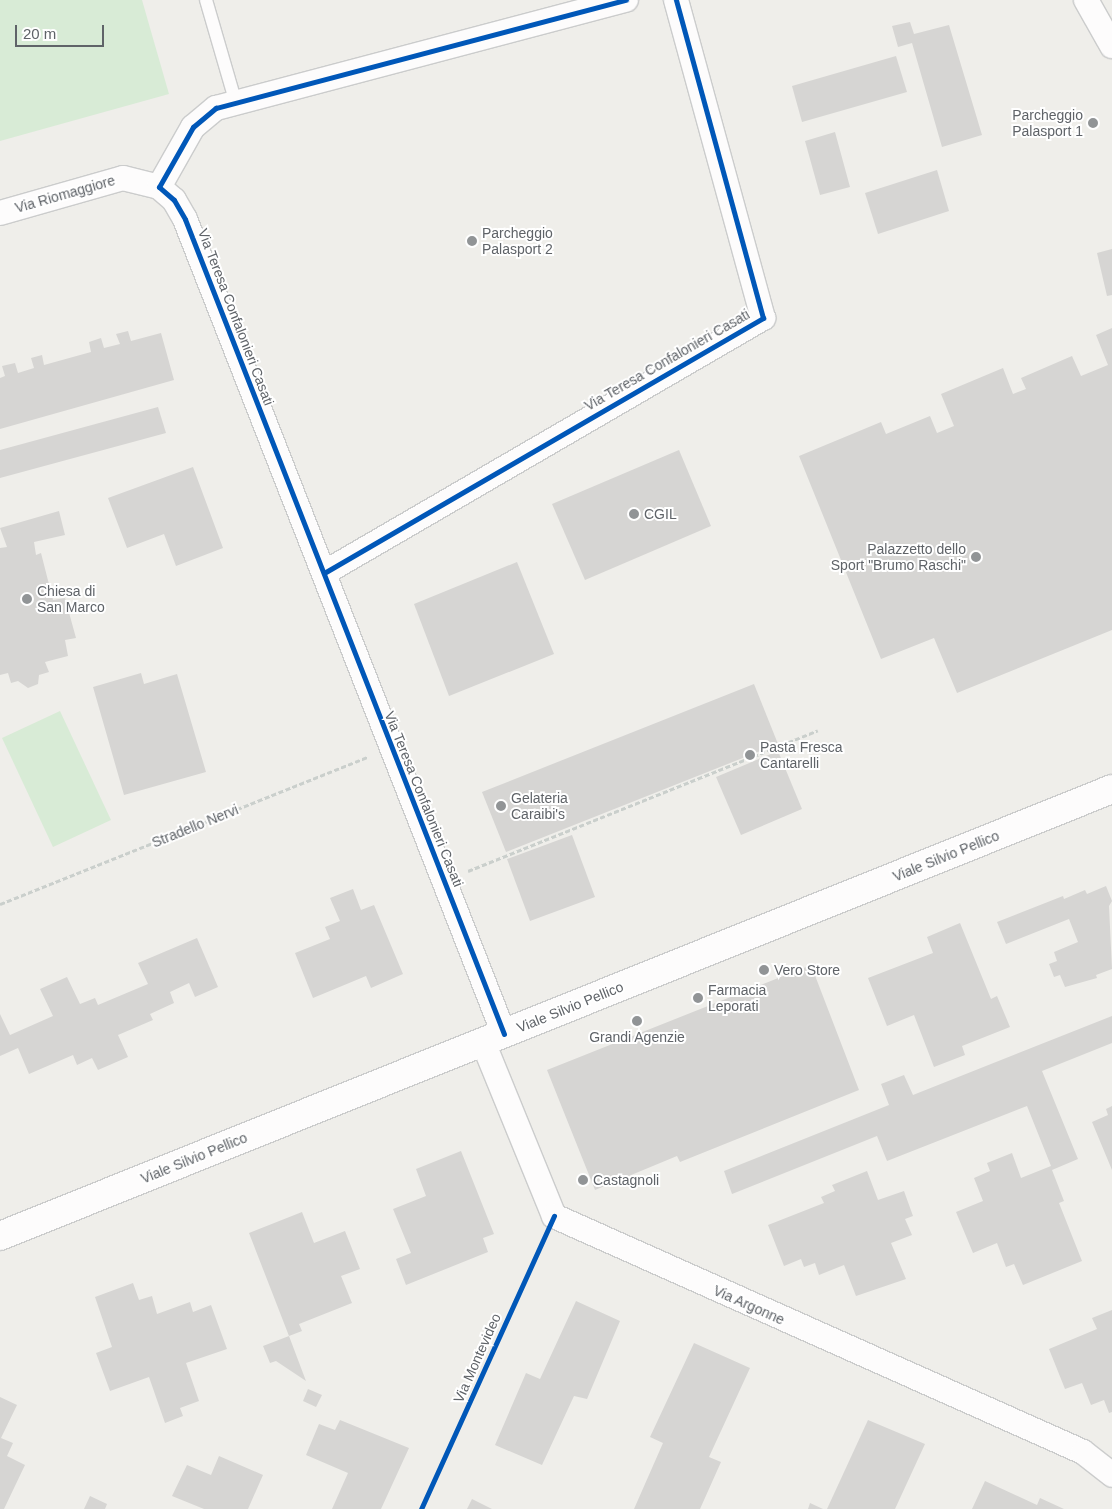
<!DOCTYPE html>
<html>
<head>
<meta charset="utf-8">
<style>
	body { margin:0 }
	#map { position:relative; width:1112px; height:1509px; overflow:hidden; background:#efeeea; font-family:Arial,sans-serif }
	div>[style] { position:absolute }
	.green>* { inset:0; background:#d8ebd6 }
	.building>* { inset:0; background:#d6d5d3 }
	.path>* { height:3px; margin-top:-1.5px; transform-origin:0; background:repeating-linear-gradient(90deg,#cacfcc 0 5px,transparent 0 7.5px) }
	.roads { filter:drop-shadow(1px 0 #cbcccc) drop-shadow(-1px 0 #cbcccc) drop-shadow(0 1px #cbcccc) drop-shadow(0 -1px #cbcccc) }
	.service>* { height:12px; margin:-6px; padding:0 6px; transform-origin:6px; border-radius:6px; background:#fdfcfc }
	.minor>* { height:24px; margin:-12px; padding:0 12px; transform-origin:12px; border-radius:12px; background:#fdfcfc }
	.secondary>* { height:28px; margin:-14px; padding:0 14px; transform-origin:14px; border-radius:14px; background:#fdfcfc }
	.cycleway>* { height:5px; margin:-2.5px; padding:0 2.5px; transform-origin:2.5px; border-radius:2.5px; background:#0057b8 }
	.dots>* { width:14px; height:14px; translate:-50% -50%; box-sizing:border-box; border:2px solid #fff; border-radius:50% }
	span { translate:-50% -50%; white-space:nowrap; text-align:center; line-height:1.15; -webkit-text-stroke:4px #fff; paint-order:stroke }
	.poi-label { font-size:14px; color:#5f6368 }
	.right { translate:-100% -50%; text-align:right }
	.left { translate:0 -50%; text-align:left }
	.street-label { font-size:14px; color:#5f6368 }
	.scale { position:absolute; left:15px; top:25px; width:89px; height:22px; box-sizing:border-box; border:2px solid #5f6368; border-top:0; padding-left:6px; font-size:15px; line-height:18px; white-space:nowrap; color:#5f6368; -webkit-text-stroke:4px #fff; paint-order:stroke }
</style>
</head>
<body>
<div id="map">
	<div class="green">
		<i style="clip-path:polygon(0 0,142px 0,169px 94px,0 141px)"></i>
		<i style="clip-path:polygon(60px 711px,111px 820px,53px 847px,2px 738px)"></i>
	</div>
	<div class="building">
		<i style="clip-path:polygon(910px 22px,914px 34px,949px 25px,982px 135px,942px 147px,912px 43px,898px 47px,892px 26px)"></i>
		<i style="clip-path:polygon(896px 56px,907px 92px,802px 122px,792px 86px)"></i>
		<i style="clip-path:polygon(835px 132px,850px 187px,820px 195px,805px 141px)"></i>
		<i style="clip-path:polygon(937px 170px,949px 211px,878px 234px,865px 193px)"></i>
		<i style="clip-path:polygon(1112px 249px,1112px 295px,1107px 296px,1097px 253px)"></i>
		<i style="clip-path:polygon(1112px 328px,1112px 630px,957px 693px,934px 638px,881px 659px,799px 456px,881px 422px,886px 434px,930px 416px,937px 433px,954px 426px,941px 394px,1003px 368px,1013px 394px,1026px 389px,1021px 378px,1072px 356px,1081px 376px,1108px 365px,1096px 335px)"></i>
		<i style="clip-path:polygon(128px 331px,131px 341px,161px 333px,174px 380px,0 429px,0 378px,5px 376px,2px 366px,15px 363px,18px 373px,34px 368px,31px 358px,42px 355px,44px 365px,91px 352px,89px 342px,101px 338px,104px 348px,120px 344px,116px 334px)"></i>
		<i style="clip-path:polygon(158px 407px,166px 433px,0 478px,0 450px)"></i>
		<i style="clip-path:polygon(679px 450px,711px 526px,585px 580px,552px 504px)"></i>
		<i style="clip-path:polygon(193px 467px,223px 548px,176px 566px,164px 534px,127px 548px,108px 498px)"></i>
		<i style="clip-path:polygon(59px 511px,65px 535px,34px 542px,36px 555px,41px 553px,53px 600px,65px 598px,76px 638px,65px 640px,68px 656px,45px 662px,49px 672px,39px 675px,38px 684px,28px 688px,18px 681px,11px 683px,8px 673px,0 675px,0 548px,7px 547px,0 528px)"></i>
		<i style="clip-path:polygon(517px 562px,554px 654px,449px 696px,414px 604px)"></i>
		<i style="clip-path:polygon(141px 673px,144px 684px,177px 674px,206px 772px,124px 795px,93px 687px)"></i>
		<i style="clip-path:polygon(754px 684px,778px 744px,506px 852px,482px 792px)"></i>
		<i style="clip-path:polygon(778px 751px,802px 809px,741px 835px,716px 777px)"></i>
		<i style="clip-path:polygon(572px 835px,595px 897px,530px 921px,507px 859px)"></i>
		<i style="clip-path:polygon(1106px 886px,1112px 901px,1109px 906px,1112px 969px,1096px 975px,1097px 978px,1065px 987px,1060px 975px,1054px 977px,1049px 964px,1057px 961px,1054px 952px,1078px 942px,1069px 919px,1006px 944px,997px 922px,1063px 896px,1064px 899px,1085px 890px,1087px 894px)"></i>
		<i style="clip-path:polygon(353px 889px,361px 910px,374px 905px,403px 974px,371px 988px,366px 976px,313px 998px,295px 953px,330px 939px,325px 927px,340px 921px,330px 898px)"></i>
		<i style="clip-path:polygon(960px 923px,991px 999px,997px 996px,1010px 1027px,962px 1046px,965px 1055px,934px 1067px,914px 1015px,887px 1026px,868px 978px,933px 953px,927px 937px)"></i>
		<i style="clip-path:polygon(197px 938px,218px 987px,195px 997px,189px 983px,170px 992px,174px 1003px,150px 1014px,153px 1020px,118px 1035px,128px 1057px,98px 1070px,92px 1058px,77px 1065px,73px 1055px,29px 1074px,18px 1048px,0 1056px,0 1014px,10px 1035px,53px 1016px,40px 989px,67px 977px,80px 1004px,95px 998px,98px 1005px,148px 984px,138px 963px)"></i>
		<i style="clip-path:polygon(811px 965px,859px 1090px,680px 1162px,677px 1156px,595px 1190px,547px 1070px)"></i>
		<i style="clip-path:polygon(1112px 1016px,1112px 1043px,1042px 1071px,1078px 1159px,1052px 1170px,1064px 1201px,1059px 1203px,1082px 1261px,1023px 1285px,1014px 1264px,1006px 1267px,997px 1243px,973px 1253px,956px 1212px,983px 1201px,974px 1178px,990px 1171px,987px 1163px,1012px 1153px,1021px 1178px,1051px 1166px,1027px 1106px,887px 1161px,877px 1136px,732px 1194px,724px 1171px,889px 1105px,881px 1084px,904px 1075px,913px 1095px)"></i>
		<i style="clip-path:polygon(1112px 1106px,1112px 1170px,1092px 1122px,1108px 1115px,1106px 1109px)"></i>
		<i style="clip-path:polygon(461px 1151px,494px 1234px,483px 1238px,488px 1252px,406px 1285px,396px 1259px,411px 1253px,393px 1209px,426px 1196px,416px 1169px)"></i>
		<i style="clip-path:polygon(867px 1171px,878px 1200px,904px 1191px,913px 1216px,905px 1219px,912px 1235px,891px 1243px,906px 1279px,856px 1296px,844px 1265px,819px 1275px,815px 1263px,804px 1267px,801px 1259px,784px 1266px,768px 1225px,824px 1203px,821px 1197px,835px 1191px,832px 1185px)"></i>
		<i style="clip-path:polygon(302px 1212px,314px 1243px,345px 1231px,360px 1269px,341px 1276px,352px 1303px,299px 1324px,302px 1331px,289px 1336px,306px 1381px,276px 1361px,270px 1363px,263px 1346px,289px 1336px,249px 1233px)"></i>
		<i style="clip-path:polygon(133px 1283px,139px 1300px,152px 1296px,157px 1314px,190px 1302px,193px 1312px,211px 1305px,227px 1349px,186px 1363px,199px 1401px,180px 1408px,183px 1416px,165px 1423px,149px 1377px,110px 1391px,96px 1353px,112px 1347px,95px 1297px)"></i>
		<i style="clip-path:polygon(576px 1301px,620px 1321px,587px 1399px,574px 1396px,542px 1465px,495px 1445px,526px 1373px,540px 1379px)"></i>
		<i style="clip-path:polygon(1112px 1310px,1112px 1412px,1109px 1413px,1104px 1400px,1091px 1405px,1082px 1383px,1065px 1389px,1049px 1349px,1097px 1329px,1092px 1318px)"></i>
		<i style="clip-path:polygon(694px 1343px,750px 1368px,709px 1457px,721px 1462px,700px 1509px,634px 1509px,663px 1443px,650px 1437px)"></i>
		<i style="clip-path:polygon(308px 1389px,322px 1395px,316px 1407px,303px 1401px)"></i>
		<i style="clip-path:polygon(0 1397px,17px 1405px,1px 1438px,13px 1443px,7px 1456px,25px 1465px,4px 1509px,0 1509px)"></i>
		<i style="clip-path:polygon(340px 1420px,409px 1448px,381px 1509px,332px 1509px,348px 1473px,306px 1455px,319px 1424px,335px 1430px)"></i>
		<i style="clip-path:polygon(868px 1420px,925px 1444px,895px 1509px,827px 1509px)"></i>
		<i style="clip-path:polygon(219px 1456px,263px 1475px,248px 1509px,204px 1509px,172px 1496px,187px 1465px,211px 1475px)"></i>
		<i style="clip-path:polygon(985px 1481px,1037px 1505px,1040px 1498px,1064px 1509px,972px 1509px)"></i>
		<i style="clip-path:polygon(90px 1496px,107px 1504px,105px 1509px,84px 1509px)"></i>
		<i style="clip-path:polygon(472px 1499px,492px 1509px,467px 1509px)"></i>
		<i style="clip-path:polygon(810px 1503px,823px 1509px,808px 1509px)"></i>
	</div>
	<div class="path">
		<i style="left:468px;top:871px;width:377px;rotate:-21.9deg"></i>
		<i style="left:0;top:904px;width:396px;rotate:-21.8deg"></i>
	</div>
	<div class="roads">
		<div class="service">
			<i style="left:206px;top:0;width:107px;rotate:73.8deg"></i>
		</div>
		<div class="minor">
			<i style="left:1086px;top:0;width:53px;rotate:60.5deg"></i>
			<i style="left:0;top:213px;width:128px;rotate:-15.9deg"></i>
			<i style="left:123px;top:178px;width:37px;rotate:14deg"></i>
			<i style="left:324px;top:573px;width:508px;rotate:-30.15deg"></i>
			<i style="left:763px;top:318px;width:330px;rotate:-105.3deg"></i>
			<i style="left:504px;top:1034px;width:875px;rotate:-111.38deg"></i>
			<i style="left:185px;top:219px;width:22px;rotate:-120deg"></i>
			<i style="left:174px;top:200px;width:20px;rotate:-139deg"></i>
			<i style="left:159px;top:187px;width:69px;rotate:-60.5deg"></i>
			<i style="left:193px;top:127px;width:30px;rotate:-40deg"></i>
			<i style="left:216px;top:108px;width:424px;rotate:-14.8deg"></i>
			<i style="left:483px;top:1042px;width:188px;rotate:67.8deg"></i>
			<i style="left:554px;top:1216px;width:579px;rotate:24.04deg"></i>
			<i style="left:1083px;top:1452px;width:37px;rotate:38deg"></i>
		</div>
		<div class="secondary">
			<i style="left:0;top:1236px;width:1198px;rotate:-21.9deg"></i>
		</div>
	</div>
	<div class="cycleway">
		<i style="left:324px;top:573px;width:508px;rotate:-30.15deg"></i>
		<i style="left:763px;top:318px;width:330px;rotate:-105.3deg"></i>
		<i style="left:504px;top:1034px;width:875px;rotate:-111.38deg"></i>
		<i style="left:185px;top:219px;width:22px;rotate:-120deg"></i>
		<i style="left:174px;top:200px;width:20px;rotate:-139deg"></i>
		<i style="left:159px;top:187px;width:69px;rotate:-60.5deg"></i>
		<i style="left:193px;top:127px;width:30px;rotate:-40deg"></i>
		<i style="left:216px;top:108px;width:424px;rotate:-14.8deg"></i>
		<i style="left:421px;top:1509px;width:322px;rotate:-65.6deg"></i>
	</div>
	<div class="dots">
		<i style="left:1093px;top:123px;background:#919496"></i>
		<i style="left:472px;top:241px;background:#919496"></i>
		<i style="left:634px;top:514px;background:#919496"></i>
		<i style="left:976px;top:557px;background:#919496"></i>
		<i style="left:27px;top:599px;background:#919496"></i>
		<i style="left:750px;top:755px;background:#919496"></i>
		<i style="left:501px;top:806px;background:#919496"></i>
		<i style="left:764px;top:970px;background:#919496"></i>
		<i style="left:698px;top:998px;background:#919496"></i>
		<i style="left:637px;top:1021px;background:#919496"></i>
		<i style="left:583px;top:1180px;background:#919496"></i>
	</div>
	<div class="poi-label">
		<span class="right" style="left:1083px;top:123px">Parcheggio<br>Palasport 1</span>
		<span class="left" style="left:482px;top:241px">Parcheggio<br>Palasport 2</span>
		<span class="left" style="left:644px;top:514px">CGIL</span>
		<span class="right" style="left:966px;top:557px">Palazzetto dello<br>Sport "Brumo Raschi"</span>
		<span class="left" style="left:37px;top:599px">Chiesa di<br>San Marco</span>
		<span class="left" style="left:760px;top:755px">Pasta Fresca<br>Cantarelli</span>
		<span class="left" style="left:511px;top:806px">Gelateria<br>Caraibi's</span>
		<span class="left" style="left:774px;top:970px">Vero Store</span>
		<span class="left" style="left:708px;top:998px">Farmacia<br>Leporati</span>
		<span style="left:637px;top:1037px">Grandi Agenzie</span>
		<span class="left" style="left:593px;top:1180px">Castagnoli</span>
	</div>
	<div class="street-label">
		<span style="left:65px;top:194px;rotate:-16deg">Via Riomaggiore</span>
		<span style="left:236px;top:317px;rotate:69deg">Via Teresa Confalonieri Casati</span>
		<span style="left:667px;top:360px;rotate:-30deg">Via Teresa Confalonieri Casati</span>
		<span style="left:424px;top:799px;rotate:68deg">Via Teresa Confalonieri Casati</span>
		<span style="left:195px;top:826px;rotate:-22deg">Stradello Nervi</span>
		<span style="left:946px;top:856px;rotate:-22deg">Viale Silvio Pellico</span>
		<span style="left:570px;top:1007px;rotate:-22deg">Viale Silvio Pellico</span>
		<span style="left:194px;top:1158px;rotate:-22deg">Viale Silvio Pellico</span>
		<span style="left:749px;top:1305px;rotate:24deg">Via Argonne</span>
		<span style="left:477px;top:1358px;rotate:-66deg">Via Montevideo</span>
	</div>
	<div class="scale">20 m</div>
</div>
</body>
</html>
